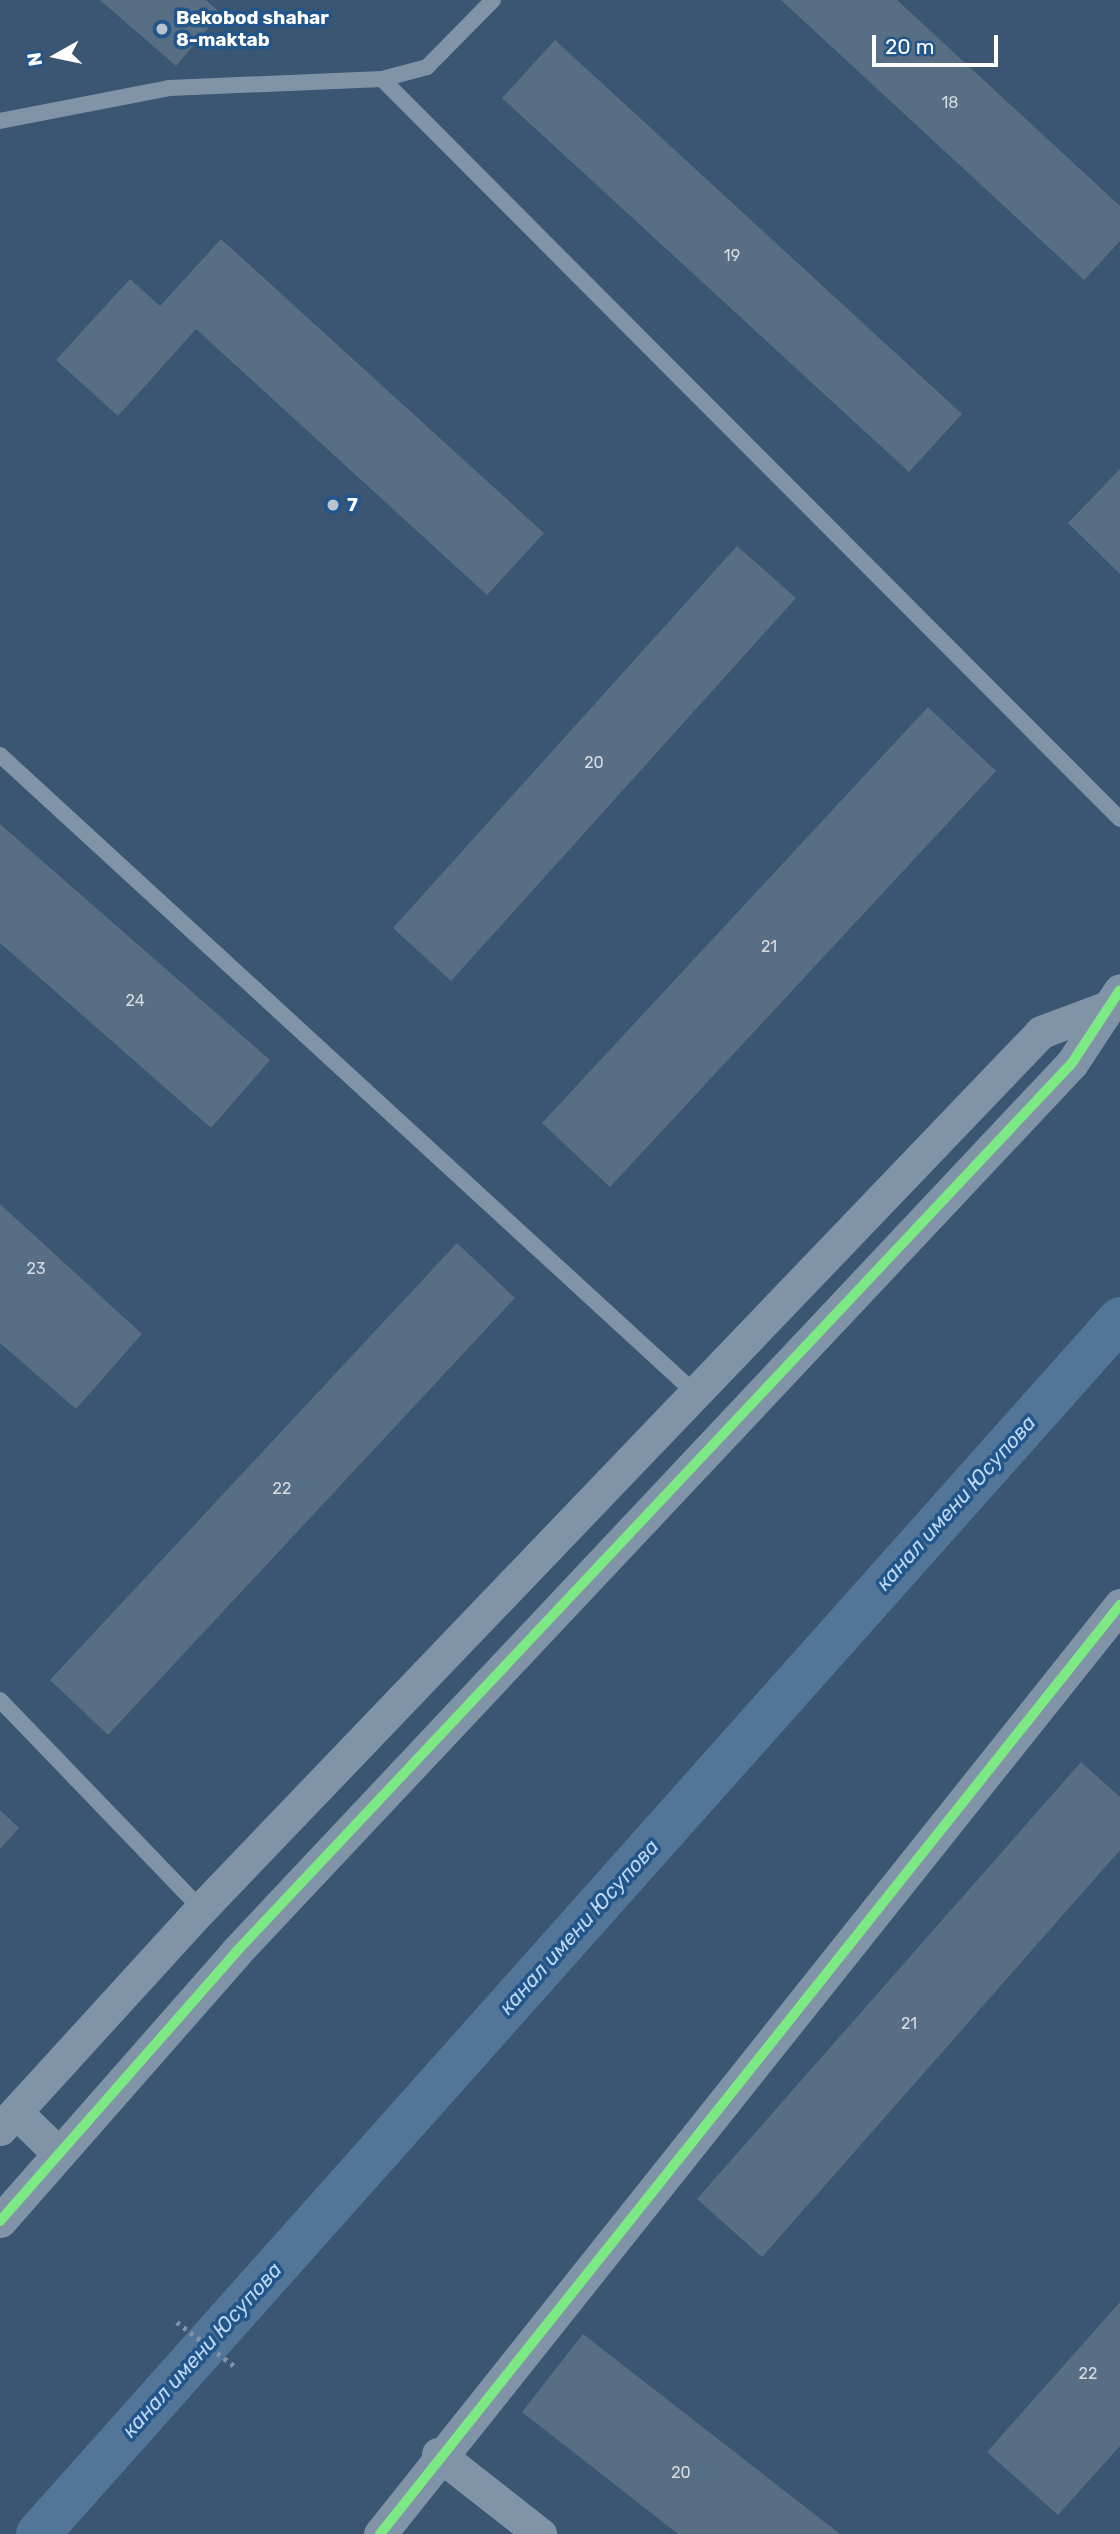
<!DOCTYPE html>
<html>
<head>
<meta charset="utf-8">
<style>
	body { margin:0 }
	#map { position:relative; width:1120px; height:2534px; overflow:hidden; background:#3a5672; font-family:Rubik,sans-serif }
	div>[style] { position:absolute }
	.canal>* { height:44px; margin:-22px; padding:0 22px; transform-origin:22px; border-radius:22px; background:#527598 }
	.building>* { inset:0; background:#586e84 }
	.path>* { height:4.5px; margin-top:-2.25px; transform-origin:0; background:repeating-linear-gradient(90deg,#8194a7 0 3.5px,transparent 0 8.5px) }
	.service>* { height:16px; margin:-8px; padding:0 8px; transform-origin:8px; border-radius:8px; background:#8194a7 }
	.minor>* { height:33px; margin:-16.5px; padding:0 16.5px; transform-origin:16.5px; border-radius:16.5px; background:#8194a7 }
	.cycleway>* { height:10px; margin:-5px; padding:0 5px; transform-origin:5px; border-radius:5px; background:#7ce984 }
	.dots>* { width:19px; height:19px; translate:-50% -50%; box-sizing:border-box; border:4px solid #22558a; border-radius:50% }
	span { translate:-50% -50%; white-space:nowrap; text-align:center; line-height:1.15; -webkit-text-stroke:7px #22558a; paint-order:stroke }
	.number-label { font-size:16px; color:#d5dbe0 }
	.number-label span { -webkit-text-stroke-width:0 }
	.poi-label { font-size:19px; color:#fff; font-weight:700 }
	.left { translate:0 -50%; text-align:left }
	.water-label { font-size:21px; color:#bbd7f2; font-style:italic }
	.north { position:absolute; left:21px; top:21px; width:70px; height:70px; -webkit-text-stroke:5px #22558a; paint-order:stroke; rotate:261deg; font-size:19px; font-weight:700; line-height:28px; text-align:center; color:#fff }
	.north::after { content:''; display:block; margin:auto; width:24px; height:32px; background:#fff; clip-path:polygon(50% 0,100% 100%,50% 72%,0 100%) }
	.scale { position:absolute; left:872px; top:35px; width:126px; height:32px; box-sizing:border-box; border:4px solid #fff; border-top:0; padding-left:9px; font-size:21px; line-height:24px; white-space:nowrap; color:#fff; -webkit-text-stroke:5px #22558a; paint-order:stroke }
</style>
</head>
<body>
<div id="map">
	<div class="canal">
		<i style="left:38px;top:2534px;width:1627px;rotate:-48.31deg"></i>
	</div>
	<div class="building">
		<i style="clip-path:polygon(100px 0,206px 0,221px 13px,176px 66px)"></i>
		<i style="clip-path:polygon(781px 0,897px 0,1120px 206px,1120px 241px,1084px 280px)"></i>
		<i style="clip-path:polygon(555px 40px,962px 414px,909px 472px,502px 98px)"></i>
		<i style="clip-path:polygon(221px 239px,544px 533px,487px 595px,196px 329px,118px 416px,56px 360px,130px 279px,160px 306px)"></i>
		<i style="clip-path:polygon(1120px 469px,1120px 574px,1068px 523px)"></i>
		<i style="clip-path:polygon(737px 546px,796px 598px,451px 981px,393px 928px)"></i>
		<i style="clip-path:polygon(928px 707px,996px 771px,610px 1187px,542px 1123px)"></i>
		<i style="clip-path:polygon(0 824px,270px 1060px,211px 1128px,0 943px)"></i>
		<i style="clip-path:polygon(0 1204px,142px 1334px,76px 1409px,0 1343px)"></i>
		<i style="clip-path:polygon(457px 1243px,515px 1298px,108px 1735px,50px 1680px)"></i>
		<i style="clip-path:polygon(1081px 1762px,1120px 1797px,1120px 1850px,762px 2257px,697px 2199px)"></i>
		<i style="clip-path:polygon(0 1810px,19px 1828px,0 1849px)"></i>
		<i style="clip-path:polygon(1120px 2302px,1120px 2446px,1058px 2515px,987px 2452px)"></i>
		<i style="clip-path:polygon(583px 2334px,840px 2534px,678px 2534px,522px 2412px)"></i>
	</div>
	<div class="path">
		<i style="left:177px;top:2322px;width:76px;rotate:37.5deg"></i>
	</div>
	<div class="service">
		<i style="left:382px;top:79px;width:1045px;rotate:45.08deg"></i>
		<i style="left:0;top:121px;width:172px;rotate:-11deg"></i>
		<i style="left:169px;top:88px;width:213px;rotate:-2.4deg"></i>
		<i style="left:382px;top:79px;width:47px;rotate:-14.9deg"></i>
		<i style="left:427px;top:67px;width:94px;rotate:-45.4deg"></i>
		<i style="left:0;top:755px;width:942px;rotate:42.55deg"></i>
		<i style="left:0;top:1700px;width:290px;rotate:46.1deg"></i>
	</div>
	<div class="minor">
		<i style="left:16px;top:2112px;width:60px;rotate:44.3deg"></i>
		<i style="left:0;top:2129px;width:298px;rotate:-47.6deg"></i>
		<i style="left:201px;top:1909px;width:1214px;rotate:-46.23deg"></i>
		<i style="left:1041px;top:1032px;width:68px;rotate:-20.6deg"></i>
		<i style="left:0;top:2221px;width:358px;rotate:-48.7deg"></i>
		<i style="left:236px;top:1952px;width:1220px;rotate:-46.76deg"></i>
		<i style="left:1072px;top:1063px;width:87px;rotate:-56.7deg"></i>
		<i style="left:438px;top:2454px;width:130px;rotate:38.1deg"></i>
		<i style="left:380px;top:2534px;width:1188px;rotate:-51.46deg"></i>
	</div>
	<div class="cycleway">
		<i style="left:0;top:2221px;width:358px;rotate:-48.7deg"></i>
		<i style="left:236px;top:1952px;width:1220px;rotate:-46.76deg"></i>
		<i style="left:1072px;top:1063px;width:87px;rotate:-56.7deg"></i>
		<i style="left:380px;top:2534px;width:1188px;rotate:-51.46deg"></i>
	</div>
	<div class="dots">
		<i style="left:162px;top:29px;background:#bac4ce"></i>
		<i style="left:333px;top:505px;background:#bac4ce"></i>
	</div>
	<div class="number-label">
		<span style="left:950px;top:103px">18</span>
		<span style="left:732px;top:256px">19</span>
		<span style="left:594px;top:763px">20</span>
		<span style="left:769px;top:947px">21</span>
		<span style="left:135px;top:1001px">24</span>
		<span style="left:36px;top:1269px">23</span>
		<span style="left:282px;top:1489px">22</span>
		<span style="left:909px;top:2024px">21</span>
		<span style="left:1088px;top:2374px">22</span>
		<span style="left:681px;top:2473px">20</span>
	</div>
	<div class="poi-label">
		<span class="left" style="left:176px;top:29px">Bekobod shahar<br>8-maktab</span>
		<span class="left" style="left:347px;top:505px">7</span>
	</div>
	<div class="water-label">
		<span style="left:956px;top:1503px;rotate:-48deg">канал имени Юсупова</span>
		<span style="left:579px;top:1927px;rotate:-48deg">канал имени Юсупова</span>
		<span style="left:202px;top:2350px;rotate:-48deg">канал имени Юсупова</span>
	</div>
	<div class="north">N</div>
	<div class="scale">20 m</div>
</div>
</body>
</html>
